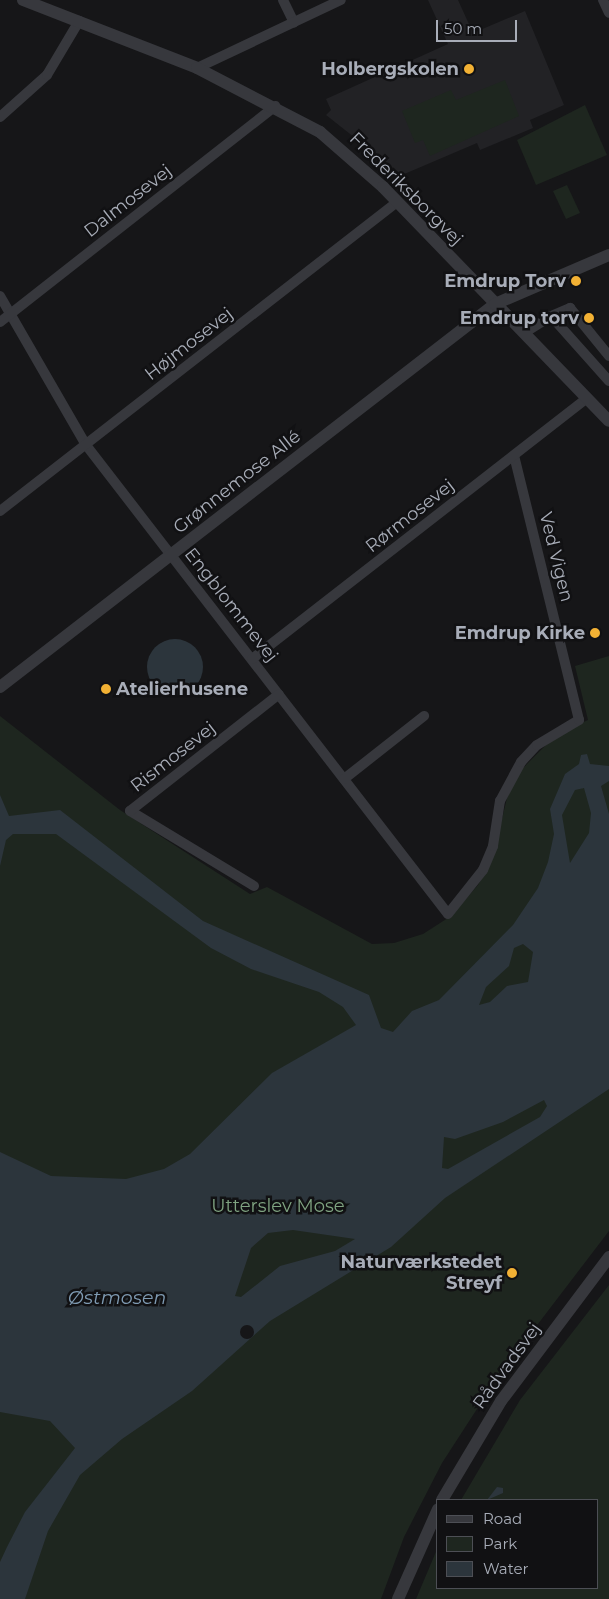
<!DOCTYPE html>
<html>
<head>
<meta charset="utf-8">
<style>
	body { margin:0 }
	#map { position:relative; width:609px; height:1599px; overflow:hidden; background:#161618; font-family:Montserrat,sans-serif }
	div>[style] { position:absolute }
	.built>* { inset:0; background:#222225 }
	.green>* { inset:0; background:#1e261f }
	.water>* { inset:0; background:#2c353c }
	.round { border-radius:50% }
	.pier>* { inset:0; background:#161618 }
	.minor>* { height:10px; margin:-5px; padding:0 5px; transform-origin:5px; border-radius:5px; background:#37383d }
	.tertiary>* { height:12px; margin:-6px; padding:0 6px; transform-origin:6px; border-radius:6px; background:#37383d }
	.dots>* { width:14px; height:14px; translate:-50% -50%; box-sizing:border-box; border:2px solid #111113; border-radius:50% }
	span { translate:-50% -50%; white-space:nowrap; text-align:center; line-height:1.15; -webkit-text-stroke:5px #111113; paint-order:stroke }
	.poi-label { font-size:18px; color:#a8adb8; font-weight:700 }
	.right { translate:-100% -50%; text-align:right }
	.left { translate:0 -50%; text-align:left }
	.street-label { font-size:18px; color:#a8adb8 }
	.park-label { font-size:18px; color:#7fa381 }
	.water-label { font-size:19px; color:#7f9bb3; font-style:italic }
	.legend { position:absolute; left:436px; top:1499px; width:162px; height:90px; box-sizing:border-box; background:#111113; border:1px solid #4d4f55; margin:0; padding:6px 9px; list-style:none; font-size:15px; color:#a8adb8 }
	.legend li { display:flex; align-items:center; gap:10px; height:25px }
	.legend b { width:25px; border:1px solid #4d4f55 }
	.scale { position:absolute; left:436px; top:20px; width:81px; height:22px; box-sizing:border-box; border:2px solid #a8adb8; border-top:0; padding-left:6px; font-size:15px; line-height:18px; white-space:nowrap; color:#a8adb8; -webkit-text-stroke:4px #111113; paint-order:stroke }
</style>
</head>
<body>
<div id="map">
	<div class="built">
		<i style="clip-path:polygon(428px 0,458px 0,473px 33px,525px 11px,564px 105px,530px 120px,533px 128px,480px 150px,477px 143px,402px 175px,326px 115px,331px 110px,326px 99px,448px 44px)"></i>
	</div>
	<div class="green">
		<i style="clip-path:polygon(505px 80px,519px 116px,430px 156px,423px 140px,415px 143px,402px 111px,451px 90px,456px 100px)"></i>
		<i style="clip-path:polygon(585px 105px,607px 155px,536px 185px,517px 140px)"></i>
		<i style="clip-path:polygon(567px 185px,580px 213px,566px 219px,553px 191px)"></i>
		<i style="clip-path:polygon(609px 656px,609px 1231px,499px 1375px,442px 1463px,404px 1537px,381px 1599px,0 1599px,0 716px,120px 810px,250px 894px,267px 887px,372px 944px,394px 943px,423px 934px,451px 916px,478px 885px,492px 860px,507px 798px,520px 771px,557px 734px,588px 720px,575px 666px)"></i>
		<i style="clip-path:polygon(609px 1285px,609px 1599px,416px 1599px,438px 1547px,438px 1588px,598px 1588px,598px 1500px,461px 1500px,520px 1400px)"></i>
	</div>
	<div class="water">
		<i class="round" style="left:147px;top:639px;width:56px;height:56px"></i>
		<i style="clip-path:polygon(evenodd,587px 754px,590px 764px,609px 766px,609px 781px,601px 786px,609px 814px,609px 1089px,445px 1198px,391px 1247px,270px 1321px,192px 1391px,122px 1439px,80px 1475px,48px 1531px,25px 1599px,0 1599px,0 1562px,7px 1547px,25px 1512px,75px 1448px,50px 1421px,0 1412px,0 1152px,51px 1176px,126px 1179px,164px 1169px,190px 1154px,272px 1073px,356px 1025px,343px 1007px,319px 992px,251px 969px,211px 948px,56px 834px,13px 834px,6px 840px,0 866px,0 795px,9px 816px,60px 810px,203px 921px,369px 995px,381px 1028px,393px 1032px,412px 1011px,439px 1000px,513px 925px,538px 888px,548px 862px,554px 834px,550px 809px,565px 774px,579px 764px,581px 755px,587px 754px,584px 788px,591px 813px,589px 833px,570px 863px,562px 815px,575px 790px,584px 788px,587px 754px,523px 944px,533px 952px,528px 982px,507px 986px,490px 1002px,479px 1005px,486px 987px,509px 966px,514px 948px,523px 944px,587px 754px,544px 1100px,547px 1106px,540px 1117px,448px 1169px,442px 1168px,444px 1137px,455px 1139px,503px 1122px,544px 1100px,587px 754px,293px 1230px,355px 1239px,335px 1251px,280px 1266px,241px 1297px,235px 1296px,251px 1248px,268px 1233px,293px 1230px)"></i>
		<i style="clip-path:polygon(497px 1487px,503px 1488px,503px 1493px,487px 1500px)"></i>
	</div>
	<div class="pier">
		<i class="round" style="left:240px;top:1325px;width:14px;height:14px"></i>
	</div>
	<div class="minor">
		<i style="left:283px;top:0;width:25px;rotate:64deg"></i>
		<i style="left:603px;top:0;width:14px;rotate:65deg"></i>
		<i style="left:197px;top:68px;width:159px;rotate:-25.3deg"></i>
		<i style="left:0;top:117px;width:63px;rotate:-41.8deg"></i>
		<i style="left:47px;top:75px;width:63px;rotate:-59.3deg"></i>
		<i style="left:0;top:296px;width:172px;rotate:60deg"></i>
		<i style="left:86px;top:445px;width:592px;rotate:52.34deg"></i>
		<i style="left:448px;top:914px;width:56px;rotate:-51.5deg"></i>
		<i style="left:483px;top:870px;width:26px;rotate:-67deg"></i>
		<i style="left:493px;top:846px;width:46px;rotate:-81.2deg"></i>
		<i style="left:500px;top:801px;width:44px;rotate:-61.7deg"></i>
		<i style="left:521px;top:762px;width:23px;rotate:-47deg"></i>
		<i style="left:537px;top:745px;width:49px;rotate:-30.8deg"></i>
		<i style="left:579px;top:720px;width:272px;rotate:-103.8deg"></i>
		<i style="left:551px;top:316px;width:21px;rotate:-23deg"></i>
		<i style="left:570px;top:308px;width:62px;rotate:50.9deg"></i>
		<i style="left:0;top:322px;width:350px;rotate:-38.1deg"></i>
		<i style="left:524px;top:333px;width:32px;rotate:-32deg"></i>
		<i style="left:551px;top:316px;width:87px;rotate:48.3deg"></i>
		<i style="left:0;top:511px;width:503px;rotate:-37.89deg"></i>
		<i style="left:252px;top:659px;width:425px;rotate:-37.9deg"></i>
		<i style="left:344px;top:779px;width:102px;rotate:-38.2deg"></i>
		<i style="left:254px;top:886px;width:145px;rotate:-148.8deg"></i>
		<i style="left:130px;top:811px;width:189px;rotate:-38.1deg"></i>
	</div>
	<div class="tertiary">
		<i style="left:23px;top:0;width:187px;rotate:21.3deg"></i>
		<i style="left:197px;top:68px;width:139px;rotate:27.5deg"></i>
		<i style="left:320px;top:132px;width:84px;rotate:41.1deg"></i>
		<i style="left:383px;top:187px;width:325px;rotate:46deg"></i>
		<i style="left:0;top:687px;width:626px;rotate:-37.73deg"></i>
		<i style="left:495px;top:304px;width:124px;rotate:-23.3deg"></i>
		<i style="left:442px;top:1500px;width:115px;rotate:-59.2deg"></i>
		<i style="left:501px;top:1401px;width:180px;rotate:-53.1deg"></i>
		<i style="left:398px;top:1599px;width:98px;rotate:-66deg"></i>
	</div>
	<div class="dots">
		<i style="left:469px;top:69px;background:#f2b134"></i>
		<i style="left:576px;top:281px;background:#f2b134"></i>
		<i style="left:589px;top:318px;background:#f2b134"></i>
		<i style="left:595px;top:633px;background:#f2b134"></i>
		<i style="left:106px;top:689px;background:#f2b134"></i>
		<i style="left:512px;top:1273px;background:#f2b134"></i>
	</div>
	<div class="poi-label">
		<span class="right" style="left:459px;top:69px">Holbergskolen</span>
		<span class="right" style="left:566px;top:281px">Emdrup Torv</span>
		<span class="right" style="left:579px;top:318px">Emdrup torv</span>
		<span class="right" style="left:585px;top:633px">Emdrup Kirke</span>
		<span class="left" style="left:116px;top:689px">Atelierhusene</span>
		<span class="right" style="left:502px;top:1273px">Naturværkstedet<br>Streyf</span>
	</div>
	<div class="street-label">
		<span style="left:406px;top:189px;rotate:45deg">Frederiksborgvej</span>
		<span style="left:128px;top:201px;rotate:-38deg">Dalmosevej</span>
		<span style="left:189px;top:344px;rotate:-38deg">Højmosevej</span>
		<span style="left:237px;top:482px;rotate:-38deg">Grønnemose Allé</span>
		<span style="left:410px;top:516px;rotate:-38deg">Rørmosevej</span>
		<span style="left:556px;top:557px;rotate:76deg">Ved Vigen</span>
		<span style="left:231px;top:605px;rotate:52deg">Engblommevej</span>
		<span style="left:173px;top:757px;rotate:-38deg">Rismosevej</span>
		<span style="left:507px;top:1366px;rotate:-54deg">Rådvadsvej</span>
	</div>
	<div class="park-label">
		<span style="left:278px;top:1206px">Utterslev Mose</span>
	</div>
	<div class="water-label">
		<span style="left:117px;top:1298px">Østmosen</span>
	</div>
	<ul class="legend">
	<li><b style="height:6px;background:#37383d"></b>Road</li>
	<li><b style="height:14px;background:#1e261f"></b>Park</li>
	<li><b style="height:14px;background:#2c353c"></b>Water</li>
	</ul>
	<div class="scale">50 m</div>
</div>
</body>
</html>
